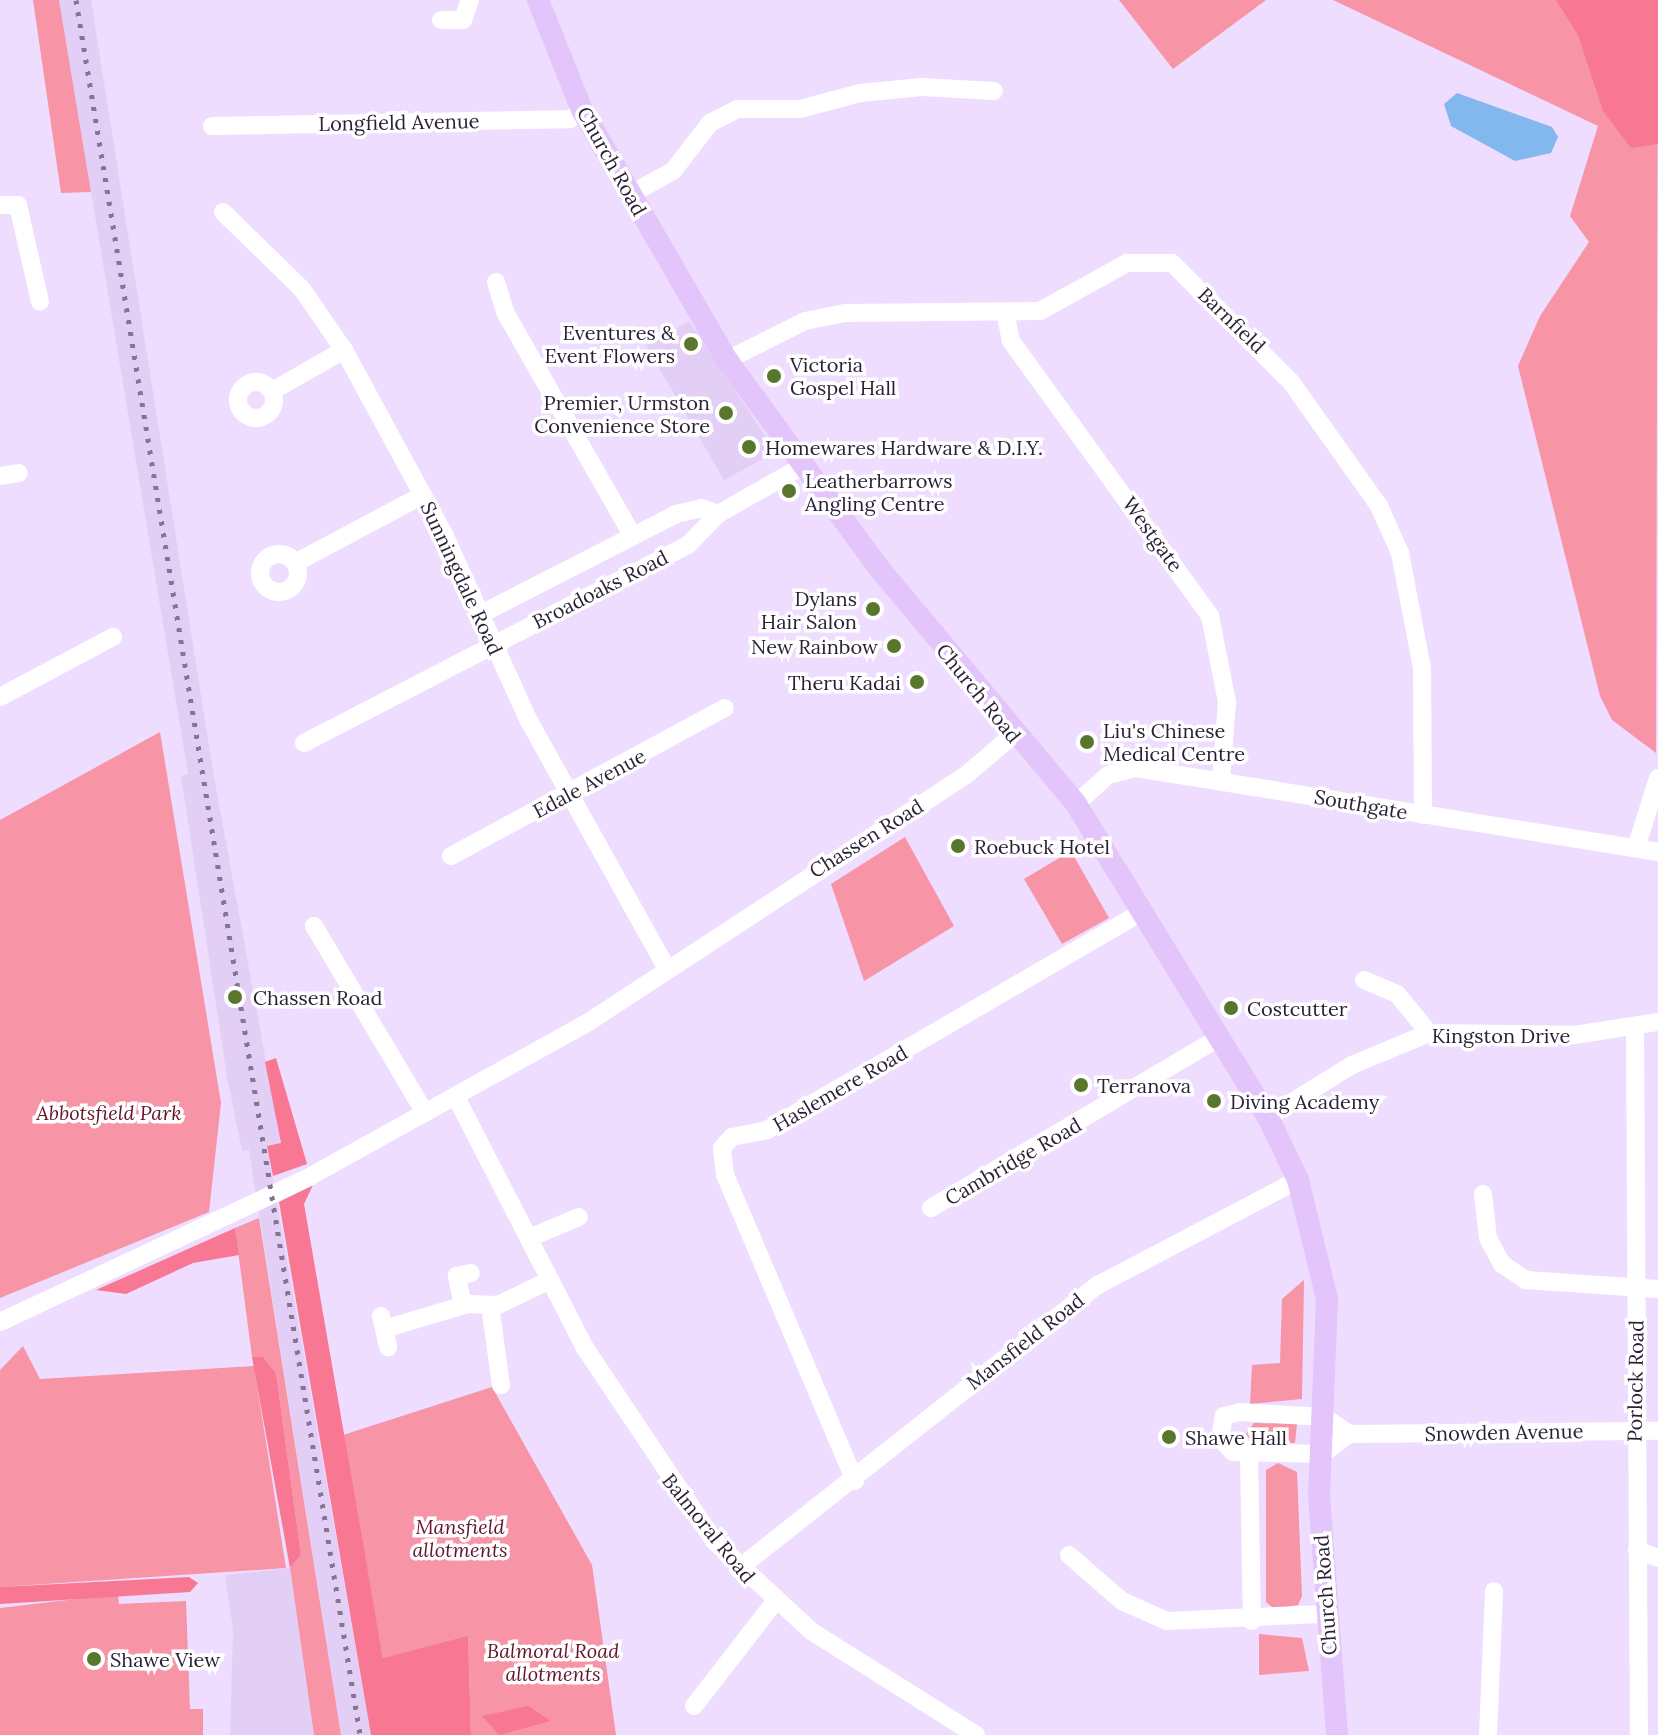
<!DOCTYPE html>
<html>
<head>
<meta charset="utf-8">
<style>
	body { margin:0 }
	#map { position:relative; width:1658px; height:1735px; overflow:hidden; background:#efddff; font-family:Lora,serif }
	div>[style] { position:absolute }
	.built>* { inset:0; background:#e3cff5 }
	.green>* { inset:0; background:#f794a6 }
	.forest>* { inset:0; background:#f87792 }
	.water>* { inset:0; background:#82b8ed }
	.minor>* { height:18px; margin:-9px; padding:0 9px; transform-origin:9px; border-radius:9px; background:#fff }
	.minor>.ring { margin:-9px; padding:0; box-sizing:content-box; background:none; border:18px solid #fff; border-radius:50% }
	.major>* { height:22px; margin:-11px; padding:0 11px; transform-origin:11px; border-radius:11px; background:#e3c5fb }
	.rail>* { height:5px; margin-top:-2.5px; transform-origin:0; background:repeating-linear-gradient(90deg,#847590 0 4px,transparent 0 12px) }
	.dots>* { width:22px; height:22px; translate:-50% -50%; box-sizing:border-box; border:4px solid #fff; border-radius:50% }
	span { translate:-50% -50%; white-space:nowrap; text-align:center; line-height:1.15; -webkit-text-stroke:7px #fff; paint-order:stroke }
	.street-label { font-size:20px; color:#2a1f34 }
	.poi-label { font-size:20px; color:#2a1f34 }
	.right { translate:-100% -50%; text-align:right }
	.left { translate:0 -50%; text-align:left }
	.park-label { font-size:20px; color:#64142b; font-style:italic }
</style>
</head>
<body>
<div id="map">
	<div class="built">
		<i style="clip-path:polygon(59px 0,91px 0,213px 771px,281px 1144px,267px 1147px,371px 1735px,341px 1735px,249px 1150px,242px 1151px,227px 1077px,181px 776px,188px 774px)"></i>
		<i style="clip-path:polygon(689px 321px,776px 452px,724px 480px,646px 346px)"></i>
		<i style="clip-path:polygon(290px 1568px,314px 1735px,230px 1735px,233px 1630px,225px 1575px)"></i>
	</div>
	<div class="green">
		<i style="clip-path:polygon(33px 0,59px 0,91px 192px,61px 193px)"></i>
		<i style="clip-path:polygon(1119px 0,1266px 0,1173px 69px)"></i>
		<i style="clip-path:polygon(1333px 0,1658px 0,1656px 753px,1612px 720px,1600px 696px,1518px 366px,1540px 316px,1589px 242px,1570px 216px,1598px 126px)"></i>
		<i style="clip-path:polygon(160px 732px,221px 1103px,209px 1212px,0 1298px,0 820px)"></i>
		<i style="clip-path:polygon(905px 837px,954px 926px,864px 981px,831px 884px)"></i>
		<i style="clip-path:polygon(1071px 851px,1109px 918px,1062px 944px,1024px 879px)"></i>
		<i style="clip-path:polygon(259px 1218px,341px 1735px,314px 1735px,290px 1568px,301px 1555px,276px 1373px,263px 1357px,252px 1357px,235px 1228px)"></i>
		<i style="clip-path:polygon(1304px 1280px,1302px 1399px,1250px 1404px,1252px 1365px,1280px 1363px,1282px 1299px)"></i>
		<i style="clip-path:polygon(23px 1346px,40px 1379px,254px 1366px,286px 1568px,0 1587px,0 1370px)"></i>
		<i style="clip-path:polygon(492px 1387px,592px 1565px,616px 1735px,471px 1735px,468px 1637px,383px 1658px,343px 1435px)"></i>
		<i style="clip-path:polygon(1254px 1423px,1297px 1424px,1295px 1443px,1252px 1443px,1246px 1434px)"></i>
		<i style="clip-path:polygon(1278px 1463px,1297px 1472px,1302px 1596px,1298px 1605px,1274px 1609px,1266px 1602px,1266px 1470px)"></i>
		<i style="clip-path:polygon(118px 1594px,119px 1604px,186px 1601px,190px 1709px,203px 1709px,203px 1735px,0 1735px,0 1608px)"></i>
		<i style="clip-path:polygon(1259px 1634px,1302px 1638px,1309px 1671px,1259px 1675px)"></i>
	</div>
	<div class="forest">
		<i style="clip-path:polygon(1556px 0,1658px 0,1658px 144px,1631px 148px,1603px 111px,1578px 35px)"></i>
		<i style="clip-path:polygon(276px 1058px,307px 1164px,273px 1176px,267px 1146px,281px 1143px,265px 1062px)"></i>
		<i style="clip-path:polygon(313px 1185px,304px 1204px,383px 1658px,468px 1636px,471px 1735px,371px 1735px,279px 1202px)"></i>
		<i style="clip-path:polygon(235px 1228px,239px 1255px,193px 1263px,126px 1294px,96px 1290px)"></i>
		<i style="clip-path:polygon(252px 1357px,263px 1357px,276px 1373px,301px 1555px,290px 1568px)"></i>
		<i style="clip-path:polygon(189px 1577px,198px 1583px,190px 1592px,0 1604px,0 1587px)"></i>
		<i style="clip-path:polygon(528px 1706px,551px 1721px,499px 1735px,482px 1716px)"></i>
	</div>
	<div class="water">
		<i style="clip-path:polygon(1457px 93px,1552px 127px,1558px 137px,1551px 153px,1515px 161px,1451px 126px,1444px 104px)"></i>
	</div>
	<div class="minor">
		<i style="left:441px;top:20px;width:22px"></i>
		<i style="left:463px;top:20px;width:21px;rotate:-71deg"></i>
		<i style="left:212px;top:126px;width:358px;rotate:-1.1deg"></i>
		<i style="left:570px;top:119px;width:15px;rotate:-37deg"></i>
		<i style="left:631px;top:194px;width:48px;rotate:-28.7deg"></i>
		<i style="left:673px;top:171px;width:61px;rotate:-52.4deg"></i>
		<i style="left:710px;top:123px;width:30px;rotate:-27deg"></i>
		<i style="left:737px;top:109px;width:63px"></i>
		<i style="left:800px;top:109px;width:62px;rotate:-14.9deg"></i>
		<i style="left:860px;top:93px;width:62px;rotate:-5.5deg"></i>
		<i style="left:922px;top:87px;width:72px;rotate:3.2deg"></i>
		<i style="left:0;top:205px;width:18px"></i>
		<i style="left:18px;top:205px;width:99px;rotate:77.2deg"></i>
		<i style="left:223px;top:212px;width:110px;rotate:44.3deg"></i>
		<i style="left:302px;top:289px;width:74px;rotate:55.5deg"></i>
		<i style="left:344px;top:350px;width:209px;rotate:61.5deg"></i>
		<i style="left:444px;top:534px;width:205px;rotate:65.6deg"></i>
		<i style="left:529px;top:721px;width:284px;rotate:60.9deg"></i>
		<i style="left:496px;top:282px;width:31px;rotate:73deg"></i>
		<i style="left:505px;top:312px;width:257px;rotate:60.3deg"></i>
		<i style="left:1006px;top:316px;width:25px;rotate:79deg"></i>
		<i style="left:1011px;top:341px;width:339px;rotate:54.1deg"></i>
		<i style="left:1210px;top:616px;width:88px;rotate:78.8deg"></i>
		<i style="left:1227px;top:702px;width:78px;rotate:94.4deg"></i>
		<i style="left:727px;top:360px;width:87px;rotate:-26.6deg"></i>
		<i style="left:805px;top:321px;width:41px;rotate:-11.3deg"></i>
		<i style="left:845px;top:313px;width:195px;rotate:-0.6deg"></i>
		<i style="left:1040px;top:311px;width:99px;rotate:-28.9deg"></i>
		<i style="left:1127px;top:263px;width:45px"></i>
		<i style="left:1172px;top:263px;width:168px;rotate:45deg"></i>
		<i style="left:1291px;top:382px;width:152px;rotate:54.6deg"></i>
		<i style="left:1379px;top:506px;width:51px;rotate:65.9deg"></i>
		<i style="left:1400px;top:553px;width:117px;rotate:79.2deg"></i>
		<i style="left:1422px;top:668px;width:147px;rotate:89.6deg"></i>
		<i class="ring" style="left:238px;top:382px;width:18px;height:18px"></i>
		<i style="left:272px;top:391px;width:83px;rotate:-29.7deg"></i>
		<i style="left:0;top:476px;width:19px;rotate:-9deg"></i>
		<i class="ring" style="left:260px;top:554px;width:20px;height:20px"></i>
		<i style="left:295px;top:563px;width:145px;rotate:-28deg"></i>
		<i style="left:481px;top:614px;width:219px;rotate:-27.1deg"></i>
		<i style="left:676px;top:514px;width:26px;rotate:-13deg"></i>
		<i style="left:701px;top:508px;width:18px;rotate:19deg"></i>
		<i style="left:0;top:697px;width:128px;rotate:-28deg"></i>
		<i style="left:304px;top:743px;width:433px;rotate:-27.3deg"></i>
		<i style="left:689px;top:544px;width:42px;rotate:-46deg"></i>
		<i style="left:718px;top:514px;width:95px;rotate:-29.5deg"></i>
		<i style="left:1076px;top:804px;width:43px;rotate:-42.2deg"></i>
		<i style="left:1108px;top:775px;width:29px;rotate:-14deg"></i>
		<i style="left:1136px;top:768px;width:529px;rotate:9.14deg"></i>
		<i style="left:1636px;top:848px;width:73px;rotate:-72.6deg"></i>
		<i style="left:451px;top:856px;width:311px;rotate:-28.4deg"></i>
		<i style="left:314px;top:926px;width:217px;rotate:59.3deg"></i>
		<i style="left:1364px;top:980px;width:36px;rotate:23deg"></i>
		<i style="left:1397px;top:994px;width:50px;rotate:50.6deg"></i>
		<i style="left:1635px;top:1026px;width:709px;rotate:89.68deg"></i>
		<i style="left:456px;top:1097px;width:282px;rotate:62.8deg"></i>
		<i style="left:585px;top:1348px;width:234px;rotate:56.2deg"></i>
		<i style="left:715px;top:1542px;width:131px;rotate:42.8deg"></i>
		<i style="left:811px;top:1631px;width:195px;rotate:32.2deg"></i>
		<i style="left:1268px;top:1117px;width:99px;rotate:-31.8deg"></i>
		<i style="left:1352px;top:1065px;width:83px;rotate:-22.6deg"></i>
		<i style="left:1429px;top:1033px;width:145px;rotate:0.8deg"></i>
		<i style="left:1574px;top:1035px;width:85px;rotate:-8.8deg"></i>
		<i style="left:1483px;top:1194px;width:44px;rotate:83.5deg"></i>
		<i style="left:1488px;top:1238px;width:30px;rotate:62deg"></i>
		<i style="left:1502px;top:1264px;width:29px;rotate:34deg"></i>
		<i style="left:1526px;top:1280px;width:132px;rotate:3.9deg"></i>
		<i style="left:931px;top:1208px;width:334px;rotate:-30.6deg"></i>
		<i style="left:529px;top:1238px;width:54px;rotate:-22.8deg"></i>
		<i style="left:463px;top:1305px;width:30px;rotate:-102deg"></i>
		<i style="left:457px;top:1276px;width:14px;rotate:-12deg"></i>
		<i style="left:490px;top:1306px;width:80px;rotate:82.1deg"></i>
		<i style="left:381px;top:1316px;width:32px;rotate:77deg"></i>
		<i style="left:0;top:1322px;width:341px;rotate:-25.1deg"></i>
		<i style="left:309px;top:1177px;width:318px;rotate:-29deg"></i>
		<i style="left:587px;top:1023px;width:453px;rotate:-33.2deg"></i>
		<i style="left:966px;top:775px;width:60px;rotate:-40.3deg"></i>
		<i style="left:384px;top:1329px;width:88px;rotate:-16.6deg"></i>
		<i style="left:468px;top:1304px;width:30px;rotate:2deg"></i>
		<i style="left:498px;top:1305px;width:55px;rotate:-25.6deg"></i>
		<i style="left:1349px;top:1434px;width:34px;rotate:143deg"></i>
		<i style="left:1322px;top:1454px;width:89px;rotate:-178.7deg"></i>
		<i style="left:1233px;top:1452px;width:19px;rotate:-133deg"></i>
		<i style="left:1220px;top:1438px;width:22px;rotate:-80deg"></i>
		<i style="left:1224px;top:1416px;width:16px;rotate:-14deg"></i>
		<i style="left:1240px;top:1412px;width:84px;rotate:3.4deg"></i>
		<i style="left:1324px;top:1417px;width:30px;rotate:34deg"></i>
		<i style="left:1349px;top:1434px;width:309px;rotate:-0.6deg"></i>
		<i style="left:1249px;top:1454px;width:167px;rotate:89deg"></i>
		<i style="left:855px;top:1481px;width:333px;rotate:-113deg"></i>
		<i style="left:725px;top:1174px;width:26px;rotate:-97deg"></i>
		<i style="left:722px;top:1148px;width:15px;rotate:-48deg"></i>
		<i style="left:732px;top:1137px;width:36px;rotate:-11deg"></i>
		<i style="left:767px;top:1130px;width:435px;rotate:-30.2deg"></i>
		<i style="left:1637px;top:1550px;width:22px;rotate:21deg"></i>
		<i style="left:1069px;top:1555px;width:70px;rotate:41deg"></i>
		<i style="left:1122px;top:1601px;width:49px;rotate:24deg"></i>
		<i style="left:1167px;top:1621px;width:157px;rotate:-2.6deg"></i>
		<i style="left:738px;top:1569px;width:459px;rotate:-38.3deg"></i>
		<i style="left:1098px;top:1285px;width:226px;rotate:-27.7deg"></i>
		<i style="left:694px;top:1706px;width:130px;rotate:-52.2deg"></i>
		<i style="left:1488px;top:1735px;width:144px;rotate:-87.6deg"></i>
	</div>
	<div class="major">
		<i style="left:538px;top:0;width:118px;rotate:68.2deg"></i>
		<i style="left:582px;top:110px;width:289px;rotate:59.9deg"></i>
		<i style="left:727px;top:360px;width:256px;rotate:53.9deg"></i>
		<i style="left:878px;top:567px;width:309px;rotate:50.1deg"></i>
		<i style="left:1076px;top:804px;width:367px;rotate:58.5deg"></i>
		<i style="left:1268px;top:1117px;width:70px;rotate:64.5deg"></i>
		<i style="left:1298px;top:1180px;width:122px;rotate:76.3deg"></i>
		<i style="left:1327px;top:1299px;width:196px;rotate:92.3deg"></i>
		<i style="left:1319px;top:1495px;width:241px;rotate:85.7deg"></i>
	</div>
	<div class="rail">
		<i style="left:76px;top:0;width:1758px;rotate:80.7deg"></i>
	</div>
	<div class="dots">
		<i style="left:691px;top:344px;background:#58772d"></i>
		<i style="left:774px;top:376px;background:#58772d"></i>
		<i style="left:726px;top:413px;background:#58772d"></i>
		<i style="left:749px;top:447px;background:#58772d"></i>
		<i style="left:789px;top:491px;background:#58772d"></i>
		<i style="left:873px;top:609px;background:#58772d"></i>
		<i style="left:894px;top:646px;background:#58772d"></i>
		<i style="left:917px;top:682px;background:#58772d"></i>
		<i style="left:1087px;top:742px;background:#58772d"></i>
		<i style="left:958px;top:846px;background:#58772d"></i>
		<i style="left:235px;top:997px;background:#58772d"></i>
		<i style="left:1231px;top:1008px;background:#58772d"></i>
		<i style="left:1081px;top:1085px;background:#58772d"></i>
		<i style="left:1214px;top:1101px;background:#58772d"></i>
		<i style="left:1169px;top:1437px;background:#58772d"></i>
		<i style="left:94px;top:1659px;background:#58772d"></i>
	</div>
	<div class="street-label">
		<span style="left:399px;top:122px;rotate:-1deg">Longfield Avenue</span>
		<span style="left:612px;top:161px;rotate:61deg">Church Road</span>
		<span style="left:1232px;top:320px;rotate:44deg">Barnfield</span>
		<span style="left:1153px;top:534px;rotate:54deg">Westgate</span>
		<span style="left:462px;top:578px;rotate:65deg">Sunningdale Road</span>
		<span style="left:600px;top:589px;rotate:-27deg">Broadoaks Road</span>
		<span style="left:979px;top:693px;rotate:51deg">Church Road</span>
		<span style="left:589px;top:783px;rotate:-28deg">Edale Avenue</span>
		<span style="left:1361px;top:804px;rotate:10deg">Southgate</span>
		<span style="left:866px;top:838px;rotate:-32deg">Chassen Road</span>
		<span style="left:1501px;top:1035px">Kingston Drive</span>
		<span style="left:840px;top:1088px;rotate:-30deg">Haslemere Road</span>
		<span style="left:1013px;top:1161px;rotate:-30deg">Cambridge Road</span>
		<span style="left:1025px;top:1341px;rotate:-38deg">Mansfield Road</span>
		<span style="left:1635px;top:1381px;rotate:-89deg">Porlock Road</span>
		<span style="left:1504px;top:1432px;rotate:-1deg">Snowden Avenue</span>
		<span style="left:709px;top:1528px;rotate:51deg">Balmoral Road</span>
		<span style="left:1325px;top:1595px;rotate:-94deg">Church Road</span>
	</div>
	<div class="poi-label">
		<span class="right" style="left:675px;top:344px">Eventures &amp;<br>Event Flowers</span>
		<span class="left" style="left:790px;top:376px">Victoria<br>Gospel Hall</span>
		<span class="right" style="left:710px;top:414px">Premier, Urmston<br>Convenience Store</span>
		<span class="left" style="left:765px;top:447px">Homewares Hardware &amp; D.I.Y.</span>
		<span class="left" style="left:805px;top:492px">Leatherbarrows<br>Angling Centre</span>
		<span class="right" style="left:857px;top:610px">Dylans<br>Hair Salon</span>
		<span class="right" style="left:878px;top:646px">New Rainbow</span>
		<span class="right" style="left:901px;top:682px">Theru Kadai</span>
		<span class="left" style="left:1103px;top:742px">Liu's Chinese<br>Medical Centre</span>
		<span class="left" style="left:974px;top:846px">Roebuck Hotel</span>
		<span class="left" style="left:253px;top:997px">Chassen Road</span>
		<span class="left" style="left:1247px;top:1008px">Costcutter</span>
		<span class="left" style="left:1097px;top:1085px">Terranova</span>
		<span class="left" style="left:1230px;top:1101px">Diving Academy</span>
		<span class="left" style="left:1185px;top:1437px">Shawe Hall</span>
		<span class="left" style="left:110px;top:1659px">Shawe View</span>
	</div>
	<div class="park-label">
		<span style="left:109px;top:1112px">Abbotsfield Park</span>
		<span style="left:460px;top:1538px">Mansfield<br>allotments</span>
		<span style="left:553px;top:1662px">Balmoral Road<br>allotments</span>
	</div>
</div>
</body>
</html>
